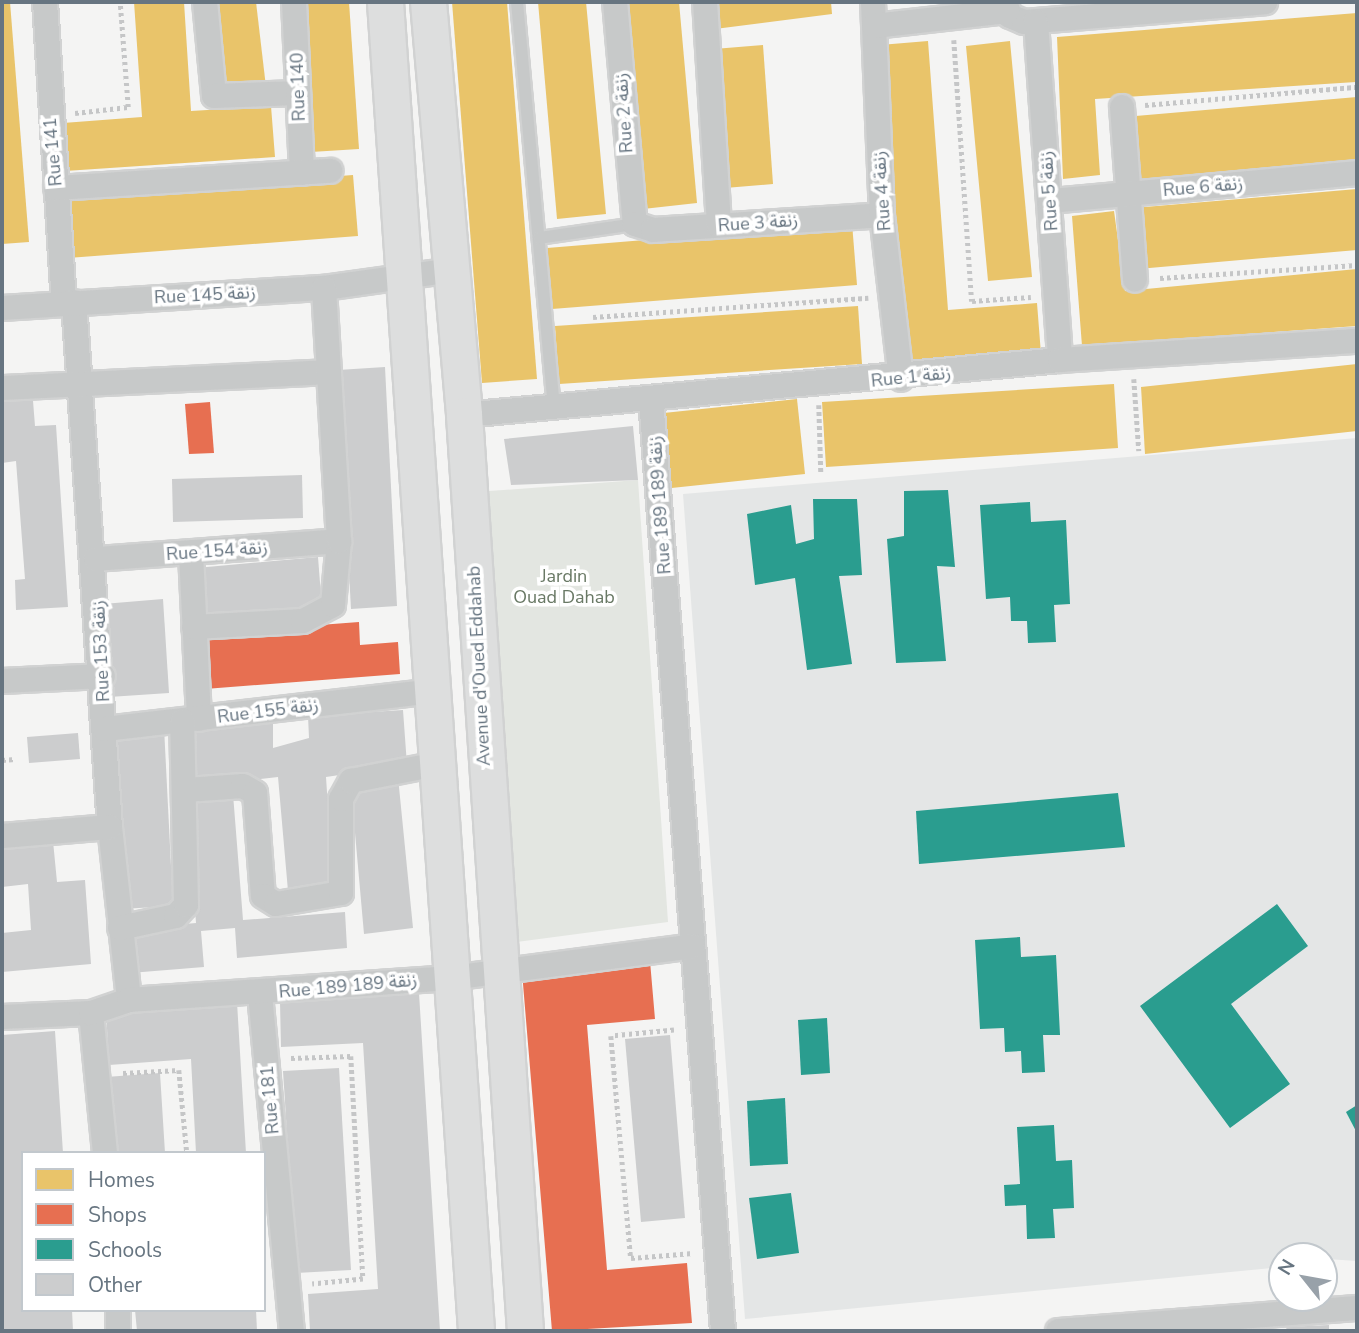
<!DOCTYPE html>
<html>
<head>
<meta charset="utf-8">
<style>
	body { margin:0 }
	#map { position:relative; width:1359px; height:1333px; overflow:hidden; background:#f4f4f3; font-family:"Nunito Sans","Noto Sans Arabic",sans-serif }
	div>[style] { position:absolute }
	.built>* { inset:0; background:#e4e6e6 }
	.green>* { inset:0; background:#e3e6e1 }
	.homes>* { inset:0; background:#e9c46a }
	.shops>* { inset:0; background:#e76f51 }
	.schools>* { inset:0; background:#2a9d8f }
	.building>* { inset:0; background:#cccdce }
	.path>* { height:4.5px; margin-top:-2.25px; transform-origin:0; background:repeating-linear-gradient(90deg,#c5c6c7 0 3.5px,transparent 0 7px) }
	.roads { filter:drop-shadow(2px 0 #d1d2d2) drop-shadow(-2px 0 #d1d2d2) drop-shadow(0 2px #d1d2d2) drop-shadow(0 -2px #d1d2d2) }
	.lane>* { height:12px; margin:-6px; padding:0 6px; transform-origin:6px; border-radius:6px; background:#c7c9c9 }
	.street>* { height:24px; margin:-12px; padding:0 12px; transform-origin:12px; border-radius:12px; background:#c7c9c9 }
	.secondary>* { height:35px; margin:-17.5px; padding:0 17.5px; transform-origin:17.5px; border-radius:17.5px; background:#dddede }
	span { translate:-50% -50%; white-space:nowrap; text-align:center; line-height:1.15; -webkit-text-stroke:7px #fff; paint-order:stroke }
	.street-label { font-size:18px; color:#677581 }
	.park-label { font-size:18px; color:#697965 }
	.frame { position:absolute; inset:0; border:4px solid #677581; pointer-events:none }
	.legend { position:absolute; left:21px; top:1151px; width:245px; height:161px; box-sizing:border-box; background:#fff; border:2px solid #c2c8cd; margin:0; padding:9px 12px; list-style:none; font-size:21px; color:#677581 }
	.legend li { display:flex; align-items:center; gap:14px; height:35px }
	.legend b { width:35px; border:2px solid #c2c8cd }
	.north { position:absolute; left:1268px; top:1242px; width:70px; height:70px; box-sizing:border-box; background:#fff; border:2px solid #c2c8cd; border-radius:50%; rotate:301deg; font-size:19px; font-weight:700; line-height:28px; text-align:center; color:#677581 }
	.north::after { content:''; display:block; margin:auto; width:24px; height:32px; background:#98a1a9; clip-path:polygon(50% 0,100% 100%,50% 72%,0 100%) }
</style>
</head>
<body>
<div id="map">
	<div class="built">
		<i style="clip-path:polygon(1357px 438px,1357px 1261px,1282px 1256px,1282px 1267px,745px 1319px,683px 494px)"></i>
	</div>
	<div class="green">
		<i style="clip-path:polygon(638px 480px,668px 922px,509px 943px,476px 492px)"></i>
	</div>
	<div class="homes">
		<i style="clip-path:polygon(2px 2px,10px 2px,29px 242px,2px 244px)"></i>
		<i style="clip-path:polygon(134px 2px,184px 2px,191px 111px,271px 106px,275px 157px,65px 171px,63px 123px,142px 117px)"></i>
		<i style="clip-path:polygon(212px 2px,256px 2px,266px 87px,222px 93px)"></i>
		<i style="clip-path:polygon(301px 2px,349px 2px,359px 149px,311px 152px)"></i>
		<i style="clip-path:polygon(452px 2px,507px 2px,537px 379px,482px 383px)"></i>
		<i style="clip-path:polygon(538px 2px,586px 2px,606px 214px,557px 219px)"></i>
		<i style="clip-path:polygon(624px 2px,679px 2px,697px 203px,643px 209px)"></i>
		<i style="clip-path:polygon(712px 2px,831px 2px,832px 14px,715px 29px)"></i>
		<i style="clip-path:polygon(1357px 13px,1356px 82px,1095px 99px,1100px 175px,1063px 179px,1057px 37px)"></i>
		<i style="clip-path:polygon(928px 41px,948px 310px,1037px 303px,1041px 354px,904px 365px,880px 45px)"></i>
		<i style="clip-path:polygon(1010px 41px,1032px 277px,988px 281px,966px 46px)"></i>
		<i style="clip-path:polygon(763px 45px,773px 184px,725px 188px,714px 49px)"></i>
		<i style="clip-path:polygon(1357px 97px,1357px 163px,1130px 182px,1124px 117px)"></i>
		<i style="clip-path:polygon(353px 175px,358px 236px,68px 258px,64px 197px)"></i>
		<i style="clip-path:polygon(1357px 189px,1357px 250px,1138px 269px,1133px 208px)"></i>
		<i style="clip-path:polygon(1114px 211px,1125px 291px,1357px 269px,1357px 326px,1082px 346px,1072px 216px)"></i>
		<i style="clip-path:polygon(852px 223px,857px 285px,552px 309px,547px 248px)"></i>
		<i style="clip-path:polygon(858px 306px,862px 364px,559px 384px,555px 326px)"></i>
		<i style="clip-path:polygon(1357px 364px,1357px 431px,1145px 454px,1141px 387px)"></i>
		<i style="clip-path:polygon(1114px 384px,1118px 448px,826px 467px,822px 402px)"></i>
		<i style="clip-path:polygon(797px 399px,805px 474px,662px 489px,654px 414px)"></i>
	</div>
	<div class="shops">
		<i style="clip-path:polygon(210px 402px,214px 453px,189px 454px,185px 404px)"></i>
		<i style="clip-path:polygon(359px 622px,360px 645px,398px 642px,400px 674px,205px 689px,201px 634px)"></i>
		<i style="clip-path:polygon(650px 961px,655px 1019px,587px 1025px,607px 1270px,687px 1263px,692px 1323px,552px 1331px,522px 972px)"></i>
	</div>
	<div class="schools">
		<i style="clip-path:polygon(948px 490px,955px 567px,937px 566px,946px 661px,896px 663px,887px 539px,904px 536px,904px 491px)"></i>
		<i style="clip-path:polygon(813px 499px,857px 499px,862px 575px,839px 576px,852px 664px,807px 670px,795px 578px,755px 585px,747px 514px,791px 505px,796px 544px,814px 539px)"></i>
		<i style="clip-path:polygon(1030px 502px,1031px 522px,1066px 520px,1070px 604px,1054px 605px,1056px 642px,1028px 643px,1027px 621px,1011px 621px,1010px 597px,986px 599px,980px 505px)"></i>
		<i style="clip-path:polygon(1118px 793px,1125px 847px,919px 864px,916px 811px)"></i>
		<i style="clip-path:polygon(1277px 904px,1308px 946px,1231px 1004px,1290px 1084px,1230px 1128px,1140px 1006px)"></i>
		<i style="clip-path:polygon(1020px 937px,1021px 957px,1056px 955px,1060px 1035px,1043px 1035px,1045px 1072px,1022px 1073px,1021px 1051px,1005px 1052px,1004px 1028px,980px 1029px,975px 940px)"></i>
		<i style="clip-path:polygon(827px 1018px,830px 1073px,801px 1075px,798px 1020px)"></i>
		<i style="clip-path:polygon(785px 1098px,788px 1164px,750px 1166px,747px 1101px)"></i>
		<i style="clip-path:polygon(1357px 1105px,1357px 1133px,1346px 1112px)"></i>
		<i style="clip-path:polygon(1054px 1125px,1056px 1161px,1072px 1160px,1074px 1208px,1053px 1209px,1055px 1238px,1027px 1239px,1026px 1205px,1005px 1206px,1004px 1185px,1020px 1184px,1017px 1127px)"></i>
		<i style="clip-path:polygon(791px 1193px,799px 1253px,757px 1259px,749px 1198px)"></i>
	</div>
	<div class="building">
		<i style="clip-path:polygon(385px 367px,397px 606px,351px 609px,338px 370px)"></i>
		<i style="clip-path:polygon(32px 388px,35px 426px,56px 425px,68px 607px,16px 610px,15px 580px,25px 579px,16px 461px,2px 463px,2px 390px)"></i>
		<i style="clip-path:polygon(633px 426px,638px 480px,511px 485px,504px 439px)"></i>
		<i style="clip-path:polygon(302px 475px,303px 518px,173px 522px,172px 479px)"></i>
		<i style="clip-path:polygon(318px 557px,322px 609px,201px 620px,196px 568px)"></i>
		<i style="clip-path:polygon(163px 599px,169px 693px,109px 697px,103px 604px)"></i>
		<i style="clip-path:polygon(403px 710px,407px 765px,326px 777px,333px 883px,288px 891px,278px 777px,191px 787px,185px 731px,273px 720px,273px 748px,309px 738px,308px 716px)"></i>
		<i style="clip-path:polygon(164px 727px,173px 906px,122px 909px,114px 730px)"></i>
		<i style="clip-path:polygon(78px 733px,80px 759px,29px 763px,27px 737px)"></i>
		<i style="clip-path:polygon(398px 777px,413px 928px,364px 934px,351px 788px)"></i>
		<i style="clip-path:polygon(233px 794px,243px 920px,345px 912px,347px 948px,237px 958px,235px 928px,201px 931px,204px 967px,130px 973px,127px 929px,196px 923px,187px 798px)"></i>
		<i style="clip-path:polygon(53px 841px,57px 882px,85px 880px,91px 964px,2px 972px,2px 933px,31px 930px,28px 884px,2px 887px,2px 845px)"></i>
		<i style="clip-path:polygon(419px 993px,440px 1331px,310px 1331px,308px 1294px,378px 1289px,363px 1043px,281px 1047px,280px 1002px)"></i>
		<i style="clip-path:polygon(237px 1002px,246px 1153px,196px 1153px,191px 1059px,109px 1065px,106px 1010px)"></i>
		<i style="clip-path:polygon(55px 1031px,63px 1153px,23px 1153px,23px 1310px,72px 1310px,73px 1331px,2px 1331px,2px 1035px)"></i>
		<i style="clip-path:polygon(670px 1035px,685px 1218px,641px 1222px,625px 1039px)"></i>
		<i style="clip-path:polygon(339px 1068px,351px 1270px,296px 1273px,283px 1071px)"></i>
		<i style="clip-path:polygon(160px 1073px,165px 1153px,110px 1153px,106px 1077px)"></i>
		<i style="clip-path:polygon(135px 1310px,256px 1310px,257px 1331px,137px 1331px)"></i>
		<i style="clip-path:polygon(1329px 1325px,1329px 1331px,1287px 1331px,1286px 1327px)"></i>
	</div>
	<div class="path">
		<i style="left:954px;top:40px;width:262px;rotate:86.1deg"></i>
		<i style="left:972px;top:301px;width:59px;rotate:-3.9deg"></i>
		<i style="left:1145px;top:105px;width:213px;rotate:-4.9deg"></i>
		<i style="left:75px;top:113px;width:53px;rotate:-6.5deg"></i>
		<i style="left:128px;top:107px;width:105px;rotate:-94.4deg"></i>
		<i style="left:1160px;top:278px;width:197px;rotate:-3.8deg"></i>
		<i style="left:593px;top:317px;width:276px;rotate:-4deg"></i>
		<i style="left:1134px;top:379px;width:72px;rotate:86deg"></i>
		<i style="left:819px;top:405px;width:69px;rotate:88.3deg"></i>
		<i style="left:2px;top:760px;width:13px;rotate:-4deg"></i>
		<i style="left:674px;top:1030px;width:63px;rotate:174.6deg"></i>
		<i style="left:611px;top:1036px;width:223px;rotate:84.9deg"></i>
		<i style="left:631px;top:1258px;width:62px;rotate:-4.6deg"></i>
		<i style="left:291px;top:1058px;width:60px;rotate:-1.9deg"></i>
		<i style="left:351px;top:1056px;width:223px;rotate:86.9deg"></i>
		<i style="left:363px;top:1279px;width:51px;rotate:174.4deg"></i>
		<i style="left:123px;top:1073px;width:56px;rotate:-3.1deg"></i>
		<i style="left:179px;top:1070px;width:83px;rotate:84.5deg"></i>
	</div>
	<div class="roads">
		<div class="lane">
			<i style="left:517px;top:2px;width:406px;rotate:84.8deg"></i>
			<i style="left:539px;top:238px;width:97px;rotate:-8.3deg"></i>
		</div>
		<div class="street">
			<i style="left:45px;top:2px;width:302px;rotate:86.4deg"></i>
			<i style="left:205px;top:2px;width:94px;rotate:84.5deg"></i>
			<i style="left:214px;top:96px;width:84px;rotate:-2deg"></i>
			<i style="left:294px;top:2px;width:171px;rotate:87.3deg"></i>
			<i style="left:615px;top:2px;width:223px;rotate:84.9deg"></i>
			<i style="left:635px;top:224px;width:19px;rotate:18deg"></i>
			<i style="left:653px;top:230px;width:229px;rotate:-3.7deg"></i>
			<i style="left:705px;top:2px;width:223px;rotate:86.4deg"></i>
			<i style="left:873px;top:2px;width:213px;rotate:87.6deg"></i>
			<i style="left:882px;top:215px;width:165px;rotate:83.4deg"></i>
			<i style="left:1005px;top:2px;width:15px;rotate:70deg"></i>
			<i style="left:1010px;top:16px;width:15px;rotate:23deg"></i>
			<i style="left:1024px;top:22px;width:242px;rotate:-4.7deg"></i>
			<i style="left:1036px;top:22px;width:339px;rotate:85.9deg"></i>
			<i style="left:874px;top:26px;width:134px;rotate:-6.4deg"></i>
			<i style="left:1122px;top:107px;width:173px;rotate:85.7deg"></i>
			<i style="left:56px;top:188px;width:275px;rotate:-3.6deg"></i>
			<i style="left:1050px;top:201px;width:308px;rotate:-5.2deg"></i>
			<i style="left:74px;top:302px;width:526px;rotate:86.08deg"></i>
			<i style="left:110px;top:827px;width:174px;rotate:83.7deg"></i>
			<i style="left:2px;top:308px;width:323px;rotate:-3.6deg"></i>
			<i style="left:324px;top:288px;width:129px;rotate:-8deg"></i>
			<i style="left:2px;top:388px;width:327px;rotate:-2.8deg"></i>
			<i style="left:651px;top:399px;width:935px;rotate:85.58deg"></i>
			<i style="left:464px;top:415px;width:599px;rotate:-5.27deg"></i>
			<i style="left:1060px;top:360px;width:298px;rotate:-3.7deg"></i>
			<i style="left:191px;top:554px;width:165px;rotate:87.2deg"></i>
			<i style="left:96px;top:559px;width:244px;rotate:-4.2deg"></i>
			<i style="left:194px;top:627px;width:109px;rotate:-3.2deg"></i>
			<i style="left:303px;top:621px;width:34px;rotate:-28deg"></i>
			<i style="left:333px;top:605px;width:64px;rotate:-84.6deg"></i>
			<i style="left:339px;top:541px;width:253px;rotate:-93.4deg"></i>
			<i style="left:2px;top:681px;width:101px;rotate:-2.8deg"></i>
			<i style="left:105px;top:729px;width:328px;rotate:-6.6deg"></i>
			<i style="left:186px;top:790px;width:57px;rotate:-4deg"></i>
			<i style="left:243px;top:786px;width:14px;rotate:30deg"></i>
			<i style="left:255px;top:793px;width:103px;rotate:85.6deg"></i>
			<i style="left:263px;top:896px;width:15px;rotate:32deg"></i>
			<i style="left:276px;top:904px;width:66px;rotate:-9.6deg"></i>
			<i style="left:341px;top:893px;width:94px;rotate:-90deg"></i>
			<i style="left:341px;top:799px;width:21px;rotate:-61deg"></i>
			<i style="left:351px;top:781px;width:89px;rotate:-11.1deg"></i>
			<i style="left:2px;top:836px;width:108px;rotate:-4.8deg"></i>
			<i style="left:120px;top:928px;width:57px;rotate:-12.1deg"></i>
			<i style="left:176px;top:916px;width:15px;rotate:-48deg"></i>
			<i style="left:186px;top:905px;width:184px;rotate:-91.2deg"></i>
			<i style="left:260px;top:994px;width:339px;rotate:84.6deg"></i>
			<i style="left:91px;top:1013px;width:141px;rotate:84.3deg"></i>
			<i style="left:2px;top:1017px;width:89px;rotate:-2.6deg"></i>
			<i style="left:91px;top:1013px;width:40px;rotate:-18.9deg"></i>
			<i style="left:129px;top:1000px;width:323px;rotate:-3.9deg"></i>
			<i style="left:451px;top:978px;width:244px;rotate:-7.5deg"></i>
			<i style="left:118px;top:1310px;width:21px;rotate:90deg"></i>
			<i style="left:1058px;top:1331px;width:300px;rotate:-4.4deg"></i>
		</div>
		<div class="secondary">
			<i style="left:385px;top:2px;width:1332px;rotate:86.08deg"></i>
			<i style="left:428px;top:2px;width:415px;rotate:85deg"></i>
			<i style="left:464px;top:415px;width:918px;rotate:86.19deg"></i>
		</div>
	</div>
	<div class="street-label">
		<span style="left:298px;top:87px;rotate:-92deg">Rue 140</span>
		<span style="left:624px;top:113px;rotate:-94deg">Rue 2 زنقة</span>
		<span style="left:53px;top:152px;rotate:-95deg">Rue 141</span>
		<span style="left:1203px;top:187px;rotate:-5deg">Rue 6 زنقة</span>
		<span style="left:882px;top:191px;rotate:-94deg">Rue 4 زنقة</span>
		<span style="left:1049px;top:191px;rotate:-94deg">Rue 5 زنقة</span>
		<span style="left:758px;top:223px;rotate:-4deg">Rue 3 زنقة</span>
		<span style="left:205px;top:295px;rotate:-3deg">Rue 145 زنقة</span>
		<span style="left:911px;top:377px;rotate:-6deg">Rue 1 زنقة</span>
		<span style="left:660px;top:505px;rotate:-94deg">Rue 189 زنقة 189</span>
		<span style="left:217px;top:551px;rotate:-4deg">Rue 154 زنقة</span>
		<span style="left:101px;top:651px;rotate:-93deg">Rue 153 زنقة</span>
		<span style="left:479px;top:666px;rotate:-93deg">Avenue d'Oued Eddahab</span>
		<span style="left:268px;top:711px;rotate:-7deg">Rue 155 زنقة</span>
		<span style="left:348px;top:986px;rotate:-5deg">Rue 189 زنقة 189</span>
		<span style="left:270px;top:1100px;rotate:-95deg">Rue 181</span>
	</div>
	<div class="park-label">
		<span style="left:564px;top:587px">Jardin<br>Ouad Dahab</span>
	</div>
	<div class="frame"></div>
	<ul class="legend">
	<li><b style="height:19px;background:#e9c46a"></b>Homes</li>
	<li><b style="height:19px;background:#e76f51"></b>Shops</li>
	<li><b style="height:19px;background:#2a9d8f"></b>Schools</li>
	<li><b style="height:19px;background:#cccdce"></b>Other</li>
	</ul>
	<div class="north">N</div>
</div>
</body>
</html>
